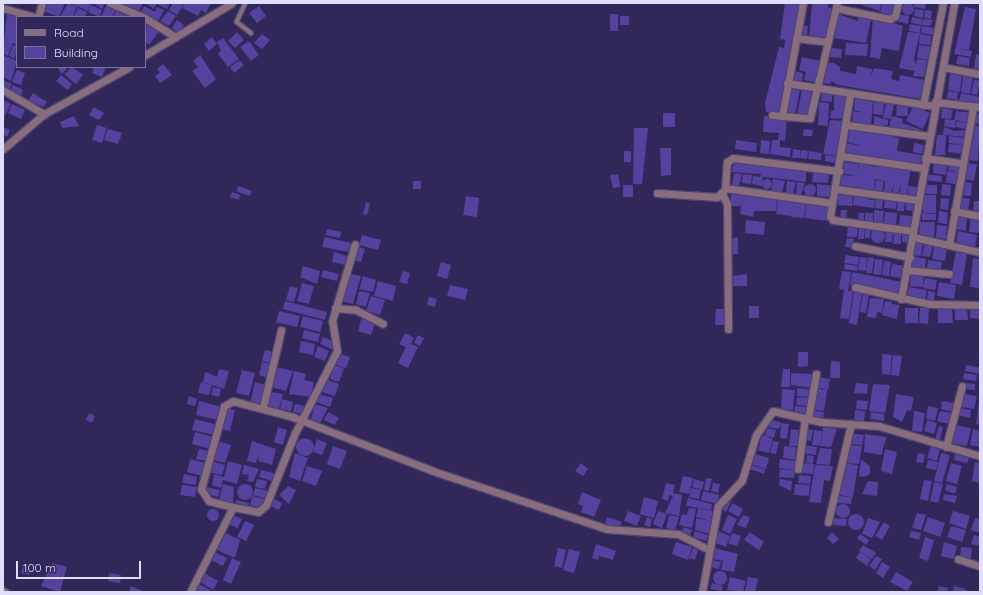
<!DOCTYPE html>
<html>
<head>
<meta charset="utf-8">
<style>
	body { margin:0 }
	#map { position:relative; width:983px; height:595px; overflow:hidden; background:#312859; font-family:Quicksand,sans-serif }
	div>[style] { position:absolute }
	.building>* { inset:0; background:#55419e }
	.round { border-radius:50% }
	.roads { filter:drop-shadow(1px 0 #4d4573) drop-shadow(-1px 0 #4d4573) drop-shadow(0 1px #4d4573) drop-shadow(0 -1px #4d4573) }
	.service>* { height:3.5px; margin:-1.75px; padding:0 1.75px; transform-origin:1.75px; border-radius:1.75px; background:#886d7a }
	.minor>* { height:7px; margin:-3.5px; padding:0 3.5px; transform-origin:3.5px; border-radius:3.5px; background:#886d7a }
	span { translate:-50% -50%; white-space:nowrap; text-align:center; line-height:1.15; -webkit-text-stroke:3.5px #312859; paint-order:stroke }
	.frame { position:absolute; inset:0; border:4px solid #e0defd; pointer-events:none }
	.legend { position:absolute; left:16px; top:16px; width:130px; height:52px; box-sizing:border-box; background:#312859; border:1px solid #77719b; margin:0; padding:5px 7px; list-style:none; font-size:12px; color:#e0defd }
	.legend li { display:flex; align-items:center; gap:8px; height:20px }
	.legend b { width:20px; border:1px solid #77719b }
	.scale { position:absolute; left:16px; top:561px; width:125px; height:18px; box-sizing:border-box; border:2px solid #e0defd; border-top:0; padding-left:5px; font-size:12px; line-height:14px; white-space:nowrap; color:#e0defd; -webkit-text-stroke:3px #312859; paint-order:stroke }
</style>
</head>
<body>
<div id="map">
	<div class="building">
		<i style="clip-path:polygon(47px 3px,65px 3px,59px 17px,43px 11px)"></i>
		<i style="clip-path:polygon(68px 3px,77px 7px,73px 17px,60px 17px)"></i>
		<i style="clip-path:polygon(69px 3px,91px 3px,88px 11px)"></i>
		<i style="clip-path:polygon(93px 3px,105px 3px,102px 9px)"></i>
		<i style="clip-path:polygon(107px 3px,117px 7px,112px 17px,101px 17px)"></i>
		<i style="clip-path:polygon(121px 3px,143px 3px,138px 13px)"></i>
		<i style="clip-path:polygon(145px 3px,170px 3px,167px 9px,157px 4px,154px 9px)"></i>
		<i style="clip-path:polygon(173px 3px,184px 3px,177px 15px,169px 10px)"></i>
		<i style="clip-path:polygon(185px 3px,211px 3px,206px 13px,201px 10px,198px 16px,182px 8px)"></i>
		<i style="clip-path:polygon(785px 3px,801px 3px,779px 114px,766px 112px,765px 103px,779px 47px,784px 48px,785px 40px,780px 39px)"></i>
		<i style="clip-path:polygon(812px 3px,829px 3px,824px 19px,828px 7px,834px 9px,826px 41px,809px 37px)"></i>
		<i style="clip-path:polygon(856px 3px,881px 3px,880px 11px)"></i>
		<i style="clip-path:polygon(882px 3px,894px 4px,892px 15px,880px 13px)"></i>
		<i style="clip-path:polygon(914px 3px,926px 4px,925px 9px,914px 7px)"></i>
		<i class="round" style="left:902px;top:3px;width:12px;height:12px"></i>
		<i style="clip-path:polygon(91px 5px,102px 10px,100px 17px,88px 12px)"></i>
		<i style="clip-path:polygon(144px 6px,155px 12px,157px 7px,164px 10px,157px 23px,140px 14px)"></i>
		<i style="clip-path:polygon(259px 6px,266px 16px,257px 23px,249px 13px)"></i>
		<i style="clip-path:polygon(965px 7px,976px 9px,969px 50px,960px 49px,972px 51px,971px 57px,954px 54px)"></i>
		<i style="clip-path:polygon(78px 8px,87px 12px,85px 17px,74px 17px)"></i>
		<i style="clip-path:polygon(915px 9px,924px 10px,923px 18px,914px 16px)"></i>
		<i style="clip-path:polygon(925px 10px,932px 11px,931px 19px,924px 18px)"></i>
		<i style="clip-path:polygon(116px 11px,126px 15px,127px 12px,135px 15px,113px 17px)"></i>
		<i style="clip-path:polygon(168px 11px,176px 16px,169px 26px,160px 21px)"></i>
		<i style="clip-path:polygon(7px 12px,17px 17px,17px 45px,13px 43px,8px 56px,3px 54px)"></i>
		<i style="clip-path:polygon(610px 14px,618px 14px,618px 31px,610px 31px)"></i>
		<i style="clip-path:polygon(838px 14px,858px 21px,858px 17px,871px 19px,866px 43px,834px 38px)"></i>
		<i style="clip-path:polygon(898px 14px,909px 16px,908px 24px,896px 21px)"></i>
		<i style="clip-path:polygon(620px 16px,629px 16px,629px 25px,620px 25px)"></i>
		<i style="clip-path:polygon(873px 17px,903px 26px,899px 51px,882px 48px,880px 59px,870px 57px)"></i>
		<i style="clip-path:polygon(912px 17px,922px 19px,922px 25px,911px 23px)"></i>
		<i style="clip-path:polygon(923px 19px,933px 20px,931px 26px,922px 25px)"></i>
		<i style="clip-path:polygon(177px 20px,184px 25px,179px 33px,172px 28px)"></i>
		<i style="clip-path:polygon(147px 22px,159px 31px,149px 45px,145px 42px)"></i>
		<i style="clip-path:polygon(800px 24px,808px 26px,807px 36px,798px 34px)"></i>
		<i style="clip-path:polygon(910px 24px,921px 26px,920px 33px,909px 31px)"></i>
		<i style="clip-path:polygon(922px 26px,934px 28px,933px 35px,921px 33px)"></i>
		<i style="clip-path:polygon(237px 32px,244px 40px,235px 48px,228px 41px)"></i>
		<i style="clip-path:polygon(908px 32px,920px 33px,914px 58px,916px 65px,917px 59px,927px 60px,924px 77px,913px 76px,915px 71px,899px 68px)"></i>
		<i style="clip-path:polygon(262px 34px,270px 40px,262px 49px,254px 43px)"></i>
		<i style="clip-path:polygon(920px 34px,931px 36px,930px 45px,919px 44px)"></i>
		<i style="clip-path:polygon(212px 37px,217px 44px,209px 51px,204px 44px)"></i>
		<i style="clip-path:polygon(223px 38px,239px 59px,228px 67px,218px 54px,221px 51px,217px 42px)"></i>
		<i style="clip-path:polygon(249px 41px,259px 55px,251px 61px,240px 47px)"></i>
		<i style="clip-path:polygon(846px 43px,868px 44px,867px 56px,845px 55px)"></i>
		<i style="clip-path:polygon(13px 45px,17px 46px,15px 59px,9px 56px)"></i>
		<i style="clip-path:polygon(919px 45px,934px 47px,929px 60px,917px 58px)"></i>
		<i style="clip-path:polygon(831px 48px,842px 49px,841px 58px,830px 57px)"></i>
		<i style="clip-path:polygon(976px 54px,980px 55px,980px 70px,974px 69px)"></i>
		<i style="clip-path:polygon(3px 55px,17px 61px,11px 81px,3px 77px)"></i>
		<i style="clip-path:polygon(200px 55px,216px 79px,205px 88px,192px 71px,198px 67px,193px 61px)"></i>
		<i style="clip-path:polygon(958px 56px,970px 58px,969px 66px,956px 64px)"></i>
		<i style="clip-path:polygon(802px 57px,820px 61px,815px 82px,804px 80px,806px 72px,799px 70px)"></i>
		<i style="clip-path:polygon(240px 60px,244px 65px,234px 73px,230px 67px)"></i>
		<i style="clip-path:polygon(825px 62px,834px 63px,840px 67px,840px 71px,856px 74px,857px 66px,872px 69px,871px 76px,874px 68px,893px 71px,891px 79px,899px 81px,900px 75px,924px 80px,921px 99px,838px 85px,831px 81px,831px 84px,821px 83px)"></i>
		<i style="clip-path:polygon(163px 64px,172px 75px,160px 83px,155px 76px,160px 73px,157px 69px)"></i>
		<i style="clip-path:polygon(57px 67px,68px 67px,62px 74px)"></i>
		<i style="clip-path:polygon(72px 67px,83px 75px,76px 84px,64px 74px)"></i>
		<i style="clip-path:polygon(94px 67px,106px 67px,102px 77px,92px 73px)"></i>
		<i style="clip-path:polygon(17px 70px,25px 73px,21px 85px,12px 82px)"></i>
		<i style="clip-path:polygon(793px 71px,803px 73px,802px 82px,791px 81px)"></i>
		<i style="clip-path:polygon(950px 73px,962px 75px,960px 92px,948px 90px)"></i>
		<i style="clip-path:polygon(61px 75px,72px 84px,68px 90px,56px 81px)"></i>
		<i style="clip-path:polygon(963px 76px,973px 77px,970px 94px,961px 92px)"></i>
		<i style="clip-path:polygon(3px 80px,12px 84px,8px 92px,3px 90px)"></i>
		<i style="clip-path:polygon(974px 80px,980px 81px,977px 95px,971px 94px)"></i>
		<i style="clip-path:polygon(13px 85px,23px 90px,20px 97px,9px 92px)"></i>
		<i style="clip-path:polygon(787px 87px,800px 89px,795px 116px,783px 114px)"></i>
		<i style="clip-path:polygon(802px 89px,815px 91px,814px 96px,811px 95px,807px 117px,797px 116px)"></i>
		<i style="clip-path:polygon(822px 90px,832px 91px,832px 102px,821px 101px)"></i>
		<i style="clip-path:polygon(948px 91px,958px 92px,957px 100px,947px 98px)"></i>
		<i style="clip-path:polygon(33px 93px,47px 102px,44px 107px,28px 101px)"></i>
		<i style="clip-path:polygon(961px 93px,980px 97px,980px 105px,959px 101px)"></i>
		<i style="clip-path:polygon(834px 94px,846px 95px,844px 119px,830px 118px,831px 111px,834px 111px)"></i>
		<i style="clip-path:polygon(855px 98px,873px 102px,871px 126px,852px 124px,853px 111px,866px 113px,854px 110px)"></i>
		<i style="clip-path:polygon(3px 100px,11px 104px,4px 117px,3px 116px)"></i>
		<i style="clip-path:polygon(874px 100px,884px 101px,883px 115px,873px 114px)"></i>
		<i style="clip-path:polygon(819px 102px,829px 103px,828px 126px,818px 125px)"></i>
		<i style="clip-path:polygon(886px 103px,894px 104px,891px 119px,893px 116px,903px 119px,902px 123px,922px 130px,920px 134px,889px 127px,891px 119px,883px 118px)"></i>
		<i style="clip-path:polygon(12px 104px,25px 110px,21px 119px,8px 113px)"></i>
		<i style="clip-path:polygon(897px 105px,908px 105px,908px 116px,896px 116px)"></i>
		<i style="clip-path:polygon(913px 106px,930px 113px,923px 129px,906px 121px)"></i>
		<i style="clip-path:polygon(94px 107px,104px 113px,99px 120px,89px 115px)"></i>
		<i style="clip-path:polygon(942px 108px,953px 110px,951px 119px,941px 118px)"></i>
		<i style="clip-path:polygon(956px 111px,971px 113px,969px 123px,956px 120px,955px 128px,944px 126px,945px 119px,954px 120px)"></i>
		<i style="clip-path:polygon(663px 113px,675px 113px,675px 127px,663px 127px)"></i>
		<i style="clip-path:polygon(973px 114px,980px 114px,980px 124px,972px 123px)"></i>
		<i style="clip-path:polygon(74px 116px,79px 126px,62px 128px,60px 122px)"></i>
		<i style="clip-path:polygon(764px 116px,787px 118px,785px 141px,780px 140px,780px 147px,791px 148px,790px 157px,770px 154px,772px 140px,778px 140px,779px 133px,763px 132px)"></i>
		<i style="clip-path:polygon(874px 116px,888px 120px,888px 125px,874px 125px)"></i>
		<i style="clip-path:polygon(830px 120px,843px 121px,840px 156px,823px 154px)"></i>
		<i style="clip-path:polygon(957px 121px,967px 123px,966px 129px,955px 127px)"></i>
		<i style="clip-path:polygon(97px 125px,107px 128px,102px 143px,92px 140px)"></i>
		<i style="clip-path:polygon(971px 125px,980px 126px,978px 161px,966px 160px,968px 147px,972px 146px,969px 140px,973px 140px,974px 137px,969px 136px)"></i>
		<i style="clip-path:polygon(3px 127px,10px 130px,7px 137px,3px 135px)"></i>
		<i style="clip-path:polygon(850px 127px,885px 135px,885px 132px,893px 133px,892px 137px,899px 138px,897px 151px,922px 155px,920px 166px,845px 153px,846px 143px,862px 146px,848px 142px)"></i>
		<i style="clip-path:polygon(944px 127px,955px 131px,965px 130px,964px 137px,946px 135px,945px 155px,935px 155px,937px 135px,943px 135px)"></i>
		<i style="clip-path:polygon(634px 128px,648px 128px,642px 184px,633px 184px)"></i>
		<i style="clip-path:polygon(108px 129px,122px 133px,118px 144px,104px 140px)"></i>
		<i style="clip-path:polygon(804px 129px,813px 130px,812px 136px,803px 136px)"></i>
		<i style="clip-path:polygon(949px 136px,964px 138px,964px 145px,949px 143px)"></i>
		<i style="clip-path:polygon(736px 140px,757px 143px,756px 152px,735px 149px)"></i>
		<i style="clip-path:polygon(761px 140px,770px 141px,769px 154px,760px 153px)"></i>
		<i style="clip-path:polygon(914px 143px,924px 145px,922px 154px,913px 152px)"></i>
		<i style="clip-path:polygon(949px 144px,963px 145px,962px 154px,948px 152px)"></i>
		<i style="clip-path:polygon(660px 148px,671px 148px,671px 175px,661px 176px)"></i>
		<i style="clip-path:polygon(793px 149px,800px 150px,800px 158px,792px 158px)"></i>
		<i style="clip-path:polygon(801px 150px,808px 151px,807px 159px,800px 158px)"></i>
		<i style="clip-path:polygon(624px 151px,631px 151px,631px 162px,624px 162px)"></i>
		<i style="clip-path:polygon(809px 151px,822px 153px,821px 160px,808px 159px)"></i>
		<i style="clip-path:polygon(825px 155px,836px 156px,836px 163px,825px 161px)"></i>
		<i style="clip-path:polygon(735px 161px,806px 170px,806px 182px,763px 177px,762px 186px,752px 184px,753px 176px,760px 177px,761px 174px,731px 172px)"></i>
		<i style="clip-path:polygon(843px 162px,858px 164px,858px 173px,859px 163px,875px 167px,875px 162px,911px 167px,906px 197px,899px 196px,901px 183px,898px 194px,892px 193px,894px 182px,891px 193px,884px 192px,885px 181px,875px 179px,874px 190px,840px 185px,842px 175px,857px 176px,841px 173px)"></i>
		<i style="clip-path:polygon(934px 163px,947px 164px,946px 175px,933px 173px)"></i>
		<i style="clip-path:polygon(965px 163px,977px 164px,974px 181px,962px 179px)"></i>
		<i style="clip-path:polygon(949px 165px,959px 166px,958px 172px,948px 170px)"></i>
		<i style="clip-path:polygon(947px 171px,958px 172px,957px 184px,946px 183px)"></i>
		<i style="clip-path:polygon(813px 172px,829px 174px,828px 183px,812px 182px)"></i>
		<i style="clip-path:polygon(734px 173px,742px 174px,739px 186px,732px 186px)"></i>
		<i style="clip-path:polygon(618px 174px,620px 187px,613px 188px,610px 175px)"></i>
		<i style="clip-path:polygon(743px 174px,752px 175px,751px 184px,742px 183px)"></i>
		<i style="clip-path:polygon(925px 174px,942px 176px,942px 182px,924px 180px)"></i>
		<i class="round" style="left:762px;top:179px;width:10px;height:10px"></i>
		<i style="clip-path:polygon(773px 179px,785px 181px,782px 192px,771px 191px)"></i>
		<i style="clip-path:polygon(876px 180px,884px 181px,882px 193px,874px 192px)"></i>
		<i style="clip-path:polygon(413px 181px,421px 181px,421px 189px,413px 189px)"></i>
		<i style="clip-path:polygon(787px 181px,796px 182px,793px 193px,786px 193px)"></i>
		<i style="clip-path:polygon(797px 182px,805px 183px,801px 195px,796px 194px)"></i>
		<i style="clip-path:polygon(961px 182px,972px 183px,971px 196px,960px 195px)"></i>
		<i class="round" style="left:804px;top:184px;width:12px;height:12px"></i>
		<i style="clip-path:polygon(817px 184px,835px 186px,834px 194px,830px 197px,817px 196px)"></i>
		<i style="clip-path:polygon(942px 184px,951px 185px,950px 196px,941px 195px)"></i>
		<i style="clip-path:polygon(623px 185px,633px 185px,633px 197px,623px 197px)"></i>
		<i style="clip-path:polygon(923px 185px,937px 185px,937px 194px,923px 194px)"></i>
		<i style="clip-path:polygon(238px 186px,252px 191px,250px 196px,236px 191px)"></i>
		<i style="clip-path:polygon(908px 186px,917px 187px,916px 198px,907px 198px)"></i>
		<i style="clip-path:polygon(232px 192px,240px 195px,239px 200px,230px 197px)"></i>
		<i style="clip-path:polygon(731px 193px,777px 198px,776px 211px,754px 211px,753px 217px,740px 214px,741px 206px,730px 206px)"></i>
		<i style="clip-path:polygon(838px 193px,853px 194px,852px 206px,838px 205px)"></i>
		<i style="clip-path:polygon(860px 194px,870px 194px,869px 200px,875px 200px,874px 208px,853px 205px,854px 195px,860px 195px,860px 200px)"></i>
		<i style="clip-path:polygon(923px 195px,936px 195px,936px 213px,923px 213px)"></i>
		<i style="clip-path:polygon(466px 196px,479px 198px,477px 217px,463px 215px)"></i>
		<i style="clip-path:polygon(876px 196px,883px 197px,882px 209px,875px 208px)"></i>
		<i style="clip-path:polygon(959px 197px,970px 199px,968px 211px,957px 209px)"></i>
		<i style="clip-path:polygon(885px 198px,897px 199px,896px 209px,884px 208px)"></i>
		<i style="clip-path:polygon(941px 198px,949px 199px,948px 210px,940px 209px)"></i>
		<i style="clip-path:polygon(778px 199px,806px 200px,804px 218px,791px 217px,792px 207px,791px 216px,776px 214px)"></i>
		<i style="clip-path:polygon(898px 201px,905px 201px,904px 211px,897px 211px)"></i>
		<i style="clip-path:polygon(906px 201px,916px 202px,915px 211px,906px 210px)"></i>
		<i style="clip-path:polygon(974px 201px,980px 201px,980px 213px,973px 212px)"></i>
		<i style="clip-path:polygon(366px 202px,370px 203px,367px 215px,363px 214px)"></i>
		<i style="clip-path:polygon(806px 203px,820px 203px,819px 211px,820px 206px,828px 207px,828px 221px,805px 218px)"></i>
		<i style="clip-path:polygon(841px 210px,847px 210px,846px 219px,840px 218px)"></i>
		<i style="clip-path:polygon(874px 210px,884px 211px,883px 222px,874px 222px)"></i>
		<i style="clip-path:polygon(939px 211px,948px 212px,947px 224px,938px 223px)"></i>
		<i style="clip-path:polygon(885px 212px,897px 213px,896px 225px,884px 223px)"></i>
		<i style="clip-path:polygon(859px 213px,864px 213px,864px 221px,858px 221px)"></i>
		<i style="clip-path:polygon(865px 213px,873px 213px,873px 223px,865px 222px)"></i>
		<i style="clip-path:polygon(922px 213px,936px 214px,936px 220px,922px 220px)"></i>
		<i style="clip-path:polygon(900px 215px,912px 216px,911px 228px,899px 227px)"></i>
		<i style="clip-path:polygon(957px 216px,967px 217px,966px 231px,955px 229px)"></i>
		<i style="clip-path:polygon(971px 217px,980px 219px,980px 233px,969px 232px)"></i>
		<i style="clip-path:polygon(746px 220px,765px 222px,764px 235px,745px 233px)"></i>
		<i style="clip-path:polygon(920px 222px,935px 222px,934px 238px,919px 237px)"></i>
		<i style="clip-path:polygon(848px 224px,858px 225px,857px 237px,847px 237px)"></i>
		<i style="clip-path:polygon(859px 225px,865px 226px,864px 239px,858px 239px)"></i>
		<i style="clip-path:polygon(937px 225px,947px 226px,946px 239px,936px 238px)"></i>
		<i style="clip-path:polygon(865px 228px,871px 228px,870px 238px,865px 238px)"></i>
		<i style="clip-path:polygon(327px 229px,341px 232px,340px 238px,326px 235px)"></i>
		<i class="round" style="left:871px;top:229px;width:14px;height:14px"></i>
		<i style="clip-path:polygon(958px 231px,977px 235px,975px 248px,956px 244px)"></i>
		<i style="clip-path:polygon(886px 232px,893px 233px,892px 242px,885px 242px)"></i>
		<i style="clip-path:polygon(894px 234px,901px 234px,901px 244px,893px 244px)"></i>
		<i style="clip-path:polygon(362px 235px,381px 240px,378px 250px,359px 245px)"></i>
		<i style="clip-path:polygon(902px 235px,910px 235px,910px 243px,902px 242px)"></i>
		<i style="clip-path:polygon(325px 237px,351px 243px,349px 252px,322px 247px)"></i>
		<i style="clip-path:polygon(738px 237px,738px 254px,729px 254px,729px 239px)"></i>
		<i style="clip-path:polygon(847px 238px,854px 239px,853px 248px,845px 247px)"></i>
		<i style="clip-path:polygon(914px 241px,923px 243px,921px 256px,912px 255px)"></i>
		<i style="clip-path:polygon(925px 243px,933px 245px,930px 257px,922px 256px)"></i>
		<i style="clip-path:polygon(355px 246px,365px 249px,361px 262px,352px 260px)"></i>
		<i style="clip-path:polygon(934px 246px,947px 248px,945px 261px,932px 259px)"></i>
		<i style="clip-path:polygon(956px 251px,967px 253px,962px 285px,950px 283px)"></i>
		<i style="clip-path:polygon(334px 252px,347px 256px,345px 265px,332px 262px)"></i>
		<i style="clip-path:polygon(846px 255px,859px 257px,858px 265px,844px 263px)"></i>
		<i style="clip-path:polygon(912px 256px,926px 259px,925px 269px,910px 267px)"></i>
		<i style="clip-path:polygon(860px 257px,867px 258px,866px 271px,858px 270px)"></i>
		<i style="clip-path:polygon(868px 257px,874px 258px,872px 273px,866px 273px)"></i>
		<i style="clip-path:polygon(973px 258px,980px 259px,980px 288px,970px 287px)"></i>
		<i style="clip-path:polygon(875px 259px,883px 260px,881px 275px,873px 274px)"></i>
		<i style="clip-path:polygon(928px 260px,942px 262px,940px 272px,927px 269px)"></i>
		<i style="clip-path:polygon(884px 261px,891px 262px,889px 276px,882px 275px)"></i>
		<i style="clip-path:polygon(441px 262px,451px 265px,447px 279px,437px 276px)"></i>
		<i style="clip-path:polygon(845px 264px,858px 266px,857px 271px,844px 269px)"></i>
		<i style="clip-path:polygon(892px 264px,906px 266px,905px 279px,890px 276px)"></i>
		<i style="clip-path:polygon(303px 266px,320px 271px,317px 284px,300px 277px)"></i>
		<i style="clip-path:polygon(323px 270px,339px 274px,337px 281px,321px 277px)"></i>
		<i style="clip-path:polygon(403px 271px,410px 273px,407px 284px,399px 282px)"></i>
		<i style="clip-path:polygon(842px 271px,851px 272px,848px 291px,853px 291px,849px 319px,840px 318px,844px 290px,839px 289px)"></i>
		<i style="clip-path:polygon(852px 272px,902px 282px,900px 293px,850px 285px)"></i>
		<i style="clip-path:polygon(347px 273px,361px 276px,353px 304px,341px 301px)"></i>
		<i style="clip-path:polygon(911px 273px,924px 274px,923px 287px,910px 286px)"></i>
		<i style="clip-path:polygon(747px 274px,747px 286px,731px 286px,731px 276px)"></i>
		<i style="clip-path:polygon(363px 276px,376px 280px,373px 292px,359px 289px)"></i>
		<i style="clip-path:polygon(925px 278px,937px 280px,935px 290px,923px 288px)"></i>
		<i style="clip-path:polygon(378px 281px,396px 286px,393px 301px,374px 296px)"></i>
		<i style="clip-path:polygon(939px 282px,956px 285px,954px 299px,937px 296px)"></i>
		<i style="clip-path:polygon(302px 283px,314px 286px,309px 304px,297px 301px)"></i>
		<i style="clip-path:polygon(450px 285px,468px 289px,465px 300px,447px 296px)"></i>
		<i style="clip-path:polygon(290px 286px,298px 288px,294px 302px,286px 300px)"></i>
		<i style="clip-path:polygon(909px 287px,927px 290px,925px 300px,907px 297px)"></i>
		<i style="clip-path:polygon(359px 291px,370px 293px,366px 307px,356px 304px)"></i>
		<i style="clip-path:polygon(928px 291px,935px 292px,934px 300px,927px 300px)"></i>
		<i style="clip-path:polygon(854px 292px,862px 293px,857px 325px,849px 323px)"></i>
		<i style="clip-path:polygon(863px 293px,869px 294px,866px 313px,860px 312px)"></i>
		<i style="clip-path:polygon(371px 296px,385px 300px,380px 315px,366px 311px)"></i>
		<i style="clip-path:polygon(429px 297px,437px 299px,435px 307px,427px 305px)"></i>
		<i style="clip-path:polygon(870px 298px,884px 299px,882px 313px,877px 312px,876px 318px,867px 317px)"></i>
		<i style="clip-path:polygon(285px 301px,327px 312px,325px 320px,283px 309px)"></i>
		<i style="clip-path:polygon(885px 301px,892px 302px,891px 312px,892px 304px,899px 305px,897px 319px,882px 315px)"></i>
		<i style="clip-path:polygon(749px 306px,759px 306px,759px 318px,749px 318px)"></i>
		<i style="clip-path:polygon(967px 307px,968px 320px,955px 320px,955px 308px)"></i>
		<i style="clip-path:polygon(970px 307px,980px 307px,980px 319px,970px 318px)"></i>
		<i style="clip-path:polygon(905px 308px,918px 308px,918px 323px,905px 323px)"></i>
		<i style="clip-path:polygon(920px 308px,929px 308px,928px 324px,919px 323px)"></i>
		<i style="clip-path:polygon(716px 309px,725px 309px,724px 325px,715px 325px)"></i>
		<i style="clip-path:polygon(938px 309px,952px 309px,953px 323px,938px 323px)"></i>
		<i style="clip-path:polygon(279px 311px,300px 316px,297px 327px,276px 322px)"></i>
		<i style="clip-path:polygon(303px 316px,323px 321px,320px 332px,300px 327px)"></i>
		<i style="clip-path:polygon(362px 316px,376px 321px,371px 335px,358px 331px)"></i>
		<i style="clip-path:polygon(304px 330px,320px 334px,318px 342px,302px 338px)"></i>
		<i style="clip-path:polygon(405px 333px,414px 338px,411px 344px,418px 347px,408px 368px,398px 363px,406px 347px,399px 344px)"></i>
		<i style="clip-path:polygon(418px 335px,424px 338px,420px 346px,414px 343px)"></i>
		<i style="clip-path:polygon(323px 337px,336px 342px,333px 350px,320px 344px)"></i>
		<i style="clip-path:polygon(301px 341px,315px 344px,313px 355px,299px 352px)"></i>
		<i style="clip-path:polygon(318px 346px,329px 351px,325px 361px,314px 357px)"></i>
		<i style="clip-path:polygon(265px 350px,274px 352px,271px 363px,262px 361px)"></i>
		<i style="clip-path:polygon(798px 352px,808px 352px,808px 366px,798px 367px)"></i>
		<i style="clip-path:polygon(337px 353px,350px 357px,346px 368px,333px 364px)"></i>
		<i style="clip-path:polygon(882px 354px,892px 355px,890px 375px,882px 374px)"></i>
		<i style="clip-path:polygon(893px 355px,902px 356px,899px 376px,891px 375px)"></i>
		<i style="clip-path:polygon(831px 361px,840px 362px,840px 378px,830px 378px)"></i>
		<i style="clip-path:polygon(262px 362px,272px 364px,268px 378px,259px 375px)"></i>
		<i style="clip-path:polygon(334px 365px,344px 368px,339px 382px,330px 379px)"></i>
		<i style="clip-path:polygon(966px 365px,980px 368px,980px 374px,965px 371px)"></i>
		<i style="clip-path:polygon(276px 367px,293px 371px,286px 391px,271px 387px)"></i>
		<i style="clip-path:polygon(219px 369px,229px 371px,224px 389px,203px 382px,205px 372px,217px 377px)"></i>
		<i style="clip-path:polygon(783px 369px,790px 369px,790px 387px,781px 387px)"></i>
		<i style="clip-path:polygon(242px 370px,255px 373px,249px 396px,236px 393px)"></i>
		<i style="clip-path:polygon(294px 371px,306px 374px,304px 380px,314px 382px,311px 397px,289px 394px)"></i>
		<i style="clip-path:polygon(791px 373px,812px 374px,812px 388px,791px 385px)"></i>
		<i style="clip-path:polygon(964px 373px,977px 375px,976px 381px,963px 379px)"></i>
		<i style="clip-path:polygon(817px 377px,830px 379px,828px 390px,815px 387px)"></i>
		<i style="clip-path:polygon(326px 379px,339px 384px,335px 396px,321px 392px)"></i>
		<i style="clip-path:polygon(201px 382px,212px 385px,209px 395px,198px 393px)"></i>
		<i style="clip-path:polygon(255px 382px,267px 385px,261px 407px,250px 404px)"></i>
		<i style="clip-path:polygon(856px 383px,868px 384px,867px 394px,854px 393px)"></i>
		<i style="clip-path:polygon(964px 383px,975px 384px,975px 390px,963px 389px)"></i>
		<i style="clip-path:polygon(873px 384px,890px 385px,885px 413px,869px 411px)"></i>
		<i style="clip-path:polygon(213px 387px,221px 389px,219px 397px,211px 395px)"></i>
		<i style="clip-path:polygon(797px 388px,812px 390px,811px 397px,797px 396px)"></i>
		<i style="clip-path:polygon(815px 388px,827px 390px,826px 399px,814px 397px)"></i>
		<i style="clip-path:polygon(782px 389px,795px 390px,793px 410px,781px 409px)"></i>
		<i style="clip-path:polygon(269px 392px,283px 394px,278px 412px,268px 409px)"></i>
		<i style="clip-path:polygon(319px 394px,333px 398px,330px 407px,316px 402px)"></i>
		<i style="clip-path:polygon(896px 394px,914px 397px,911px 411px,907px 410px,902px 422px,893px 417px)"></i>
		<i style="clip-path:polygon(963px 394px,977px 396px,974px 409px,961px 407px)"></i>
		<i style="clip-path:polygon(189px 396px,197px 399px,195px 406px,187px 404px)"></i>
		<i style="clip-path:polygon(797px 397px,810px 398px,809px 406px,796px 405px)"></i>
		<i style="clip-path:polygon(813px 397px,826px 399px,824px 411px,811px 409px)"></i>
		<i style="clip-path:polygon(282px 399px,293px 402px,291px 411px,280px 409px)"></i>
		<i style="clip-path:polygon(857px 400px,868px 401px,867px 410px,856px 409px)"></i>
		<i style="clip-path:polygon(199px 401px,222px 407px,218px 420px,196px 415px)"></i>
		<i style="clip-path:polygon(942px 401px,954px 403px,952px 412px,941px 409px)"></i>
		<i style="clip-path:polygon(979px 402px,980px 402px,980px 425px,976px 424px)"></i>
		<i style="clip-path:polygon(295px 404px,304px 406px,302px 414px,293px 412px)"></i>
		<i style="clip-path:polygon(315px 404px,328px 408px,319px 425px,310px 422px)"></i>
		<i style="clip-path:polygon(795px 406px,808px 407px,808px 414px,794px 413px)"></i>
		<i style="clip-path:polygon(928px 406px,938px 408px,935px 421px,926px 419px)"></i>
		<i style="clip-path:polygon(226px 408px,235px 410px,230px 431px,220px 429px)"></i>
		<i style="clip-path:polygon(959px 408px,971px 410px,970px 418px,957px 415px)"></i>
		<i style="clip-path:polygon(811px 410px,824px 412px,823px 420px,810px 418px)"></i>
		<i style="clip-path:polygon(855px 410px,865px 411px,864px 423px,854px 422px)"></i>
		<i style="clip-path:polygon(914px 411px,925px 413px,922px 432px,912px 431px)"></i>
		<i style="clip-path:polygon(940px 411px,951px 413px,949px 424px,937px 421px)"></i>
		<i style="clip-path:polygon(328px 412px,339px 418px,335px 425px,324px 420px)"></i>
		<i style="clip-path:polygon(871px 412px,884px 414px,884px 421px,870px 419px)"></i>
		<i style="clip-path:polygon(89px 413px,95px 416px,92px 423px,86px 420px)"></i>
		<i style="clip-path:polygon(195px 419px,217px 425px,214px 435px,192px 430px)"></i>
		<i style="clip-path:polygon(770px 420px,781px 422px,779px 429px,768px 427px)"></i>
		<i style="clip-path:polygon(927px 420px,937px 423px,934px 434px,924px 431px)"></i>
		<i style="clip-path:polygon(781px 423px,789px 424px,787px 439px,780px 438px)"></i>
		<i style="clip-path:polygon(954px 425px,971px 428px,967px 446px,951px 443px)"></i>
		<i style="clip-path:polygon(939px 426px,943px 427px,940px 440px,935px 439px)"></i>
		<i style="clip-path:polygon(278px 427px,287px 430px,283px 445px,274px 442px)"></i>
		<i style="clip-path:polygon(823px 427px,837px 429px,831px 447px,821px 446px)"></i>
		<i style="clip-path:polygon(767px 428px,776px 430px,774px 438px,765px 436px)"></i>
		<i style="clip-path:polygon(791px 429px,799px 430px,797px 446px,789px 446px)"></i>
		<i style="clip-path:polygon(805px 429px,813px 430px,811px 441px,803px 439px)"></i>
		<i style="clip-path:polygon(973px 429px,980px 431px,980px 447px,970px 445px)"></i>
		<i style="clip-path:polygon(814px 430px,822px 431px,821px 446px,812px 445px)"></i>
		<i style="clip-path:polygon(195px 432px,213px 437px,210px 449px,192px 444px)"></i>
		<i style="clip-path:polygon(851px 433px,864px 435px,862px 445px,850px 444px)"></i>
		<i style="clip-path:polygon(865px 434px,886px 437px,885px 444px,878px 443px,884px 444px,882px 455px,864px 452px)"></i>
		<i style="clip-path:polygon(762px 435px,773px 439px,769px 453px,758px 450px)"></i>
		<i class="round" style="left:296px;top:438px;width:18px;height:18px"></i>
		<i style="clip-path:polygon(317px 439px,327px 443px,322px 455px,313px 452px)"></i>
		<i style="clip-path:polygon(218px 441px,231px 445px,225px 463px,213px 460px)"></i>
		<i style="clip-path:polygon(252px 441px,276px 449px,272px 465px,258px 461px,259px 453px,256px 463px,247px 461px)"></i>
		<i style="clip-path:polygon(773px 441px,779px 442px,776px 454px,770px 453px)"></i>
		<i style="clip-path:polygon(803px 445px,817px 447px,816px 455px,802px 453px)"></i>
		<i style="clip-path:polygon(850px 445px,862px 446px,859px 464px,845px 463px)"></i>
		<i style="clip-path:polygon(333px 446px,347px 451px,340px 469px,327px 464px)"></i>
		<i style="clip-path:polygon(784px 446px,796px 447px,795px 460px,783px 458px)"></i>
		<i style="clip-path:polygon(931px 446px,940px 449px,937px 461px,927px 458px)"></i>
		<i style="clip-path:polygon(820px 448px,832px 449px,830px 465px,816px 464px)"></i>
		<i style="clip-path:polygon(199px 449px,209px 451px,206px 461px,196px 459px)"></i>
		<i style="clip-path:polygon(885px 449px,897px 452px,892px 474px,881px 471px)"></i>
		<i style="clip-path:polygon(295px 453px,308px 458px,300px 481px,289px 477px)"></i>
		<i style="clip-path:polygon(918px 453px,925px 454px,923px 463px,916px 462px)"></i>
		<i style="clip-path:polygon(941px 453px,950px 455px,942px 483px,934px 481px)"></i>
		<i style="clip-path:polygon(754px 454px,769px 458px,766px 469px,751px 464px)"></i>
		<i style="clip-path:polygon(955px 454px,969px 458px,967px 463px,954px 460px)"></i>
		<i style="clip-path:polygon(807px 455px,814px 456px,813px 464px,806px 463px)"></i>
		<i style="clip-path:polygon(190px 459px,205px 463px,202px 476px,187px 472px)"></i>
		<i style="clip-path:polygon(780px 459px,796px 461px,795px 470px,779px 468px)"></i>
		<i style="clip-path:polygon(861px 459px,870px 466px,870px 474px,864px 477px,859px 476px)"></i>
		<i style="clip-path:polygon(928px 460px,938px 462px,936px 470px,926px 468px)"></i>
		<i style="clip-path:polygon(211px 461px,225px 465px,222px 475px,208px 472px)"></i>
		<i style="clip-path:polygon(228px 461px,242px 465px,237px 484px,223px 480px,221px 488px,212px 485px,214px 474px,224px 477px)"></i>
		<i style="clip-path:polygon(975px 462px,980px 463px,980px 483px,972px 481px)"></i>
		<i style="clip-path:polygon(581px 463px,588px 469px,583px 476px,575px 471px)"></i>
		<i style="clip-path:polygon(801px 463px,814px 464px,813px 474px,800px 473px)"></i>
		<i style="clip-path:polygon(844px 463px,858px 465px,853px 497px,838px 495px)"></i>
		<i style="clip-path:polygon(951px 463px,962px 466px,957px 484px,946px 481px)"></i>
		<i style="clip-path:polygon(244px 465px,259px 469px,253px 482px,247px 481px,249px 475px,242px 474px)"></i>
		<i style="clip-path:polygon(751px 465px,765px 469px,764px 474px,749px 469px)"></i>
		<i style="clip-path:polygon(815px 465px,833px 466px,830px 481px,824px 480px,821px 503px,809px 502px)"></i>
		<i style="clip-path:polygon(307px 466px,322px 471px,316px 486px,302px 481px)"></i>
		<i style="clip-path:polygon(780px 469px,795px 470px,794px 478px,779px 477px)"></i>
		<i style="clip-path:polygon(261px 470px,277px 474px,275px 482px,259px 477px)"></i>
		<i style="clip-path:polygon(184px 474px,197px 477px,196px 485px,182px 483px)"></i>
		<i style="clip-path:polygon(799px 475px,811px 476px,810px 484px,798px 483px)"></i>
		<i style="clip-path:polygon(683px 476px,693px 478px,689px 494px,679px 492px)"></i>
		<i style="clip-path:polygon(706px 478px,712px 479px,709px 491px,704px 490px)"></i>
		<i style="clip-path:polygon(257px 479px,267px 481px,265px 489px,255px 487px)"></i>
		<i style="clip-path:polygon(694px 479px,704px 482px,702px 490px,692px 487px)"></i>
		<i style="clip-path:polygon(780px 479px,792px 481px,791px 491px,779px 485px)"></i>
		<i style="clip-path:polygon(924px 480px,932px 481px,928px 501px,920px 499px)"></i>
		<i style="clip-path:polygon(868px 481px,878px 482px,877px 496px,862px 494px)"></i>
		<i style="clip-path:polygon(934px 482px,943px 484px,938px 503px,930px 501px)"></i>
		<i style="clip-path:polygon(666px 483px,675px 485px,673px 493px,682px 495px,679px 516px,665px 513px,673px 496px,669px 495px,668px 501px,662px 499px)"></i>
		<i style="clip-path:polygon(713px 483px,720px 484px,718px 493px,711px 491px)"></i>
		<i style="clip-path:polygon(223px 484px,234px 487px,233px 503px,219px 500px)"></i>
		<i style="clip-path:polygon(795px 484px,810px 485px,809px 496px,794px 495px)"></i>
		<i style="clip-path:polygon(947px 484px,957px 487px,955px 494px,945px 490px)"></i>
		<i class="round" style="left:237px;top:484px;width:16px;height:16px"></i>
		<i style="clip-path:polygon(182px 485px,197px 487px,195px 497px,180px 495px)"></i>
		<i style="clip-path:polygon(288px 486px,296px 490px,289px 504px,279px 495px)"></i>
		<i style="clip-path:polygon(206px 487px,220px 490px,218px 497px,204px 494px)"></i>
		<i style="clip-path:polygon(255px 488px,268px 491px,266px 499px,253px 495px)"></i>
		<i style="clip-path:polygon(691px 488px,701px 490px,699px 499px,689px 497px)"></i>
		<i style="clip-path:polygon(703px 491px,719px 495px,717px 504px,701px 500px)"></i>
		<i style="clip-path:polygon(582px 492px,601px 500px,594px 517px,581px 512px,583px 506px,578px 504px)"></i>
		<i style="clip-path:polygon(944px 494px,957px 496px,955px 503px,943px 500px)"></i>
		<i style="clip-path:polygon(252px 496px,264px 499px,261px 508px,250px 505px)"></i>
		<i style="clip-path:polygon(839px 496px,852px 497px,851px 504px,838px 503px)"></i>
		<i style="clip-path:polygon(644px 497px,658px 501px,654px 518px,640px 514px)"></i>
		<i style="clip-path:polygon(725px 497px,732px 500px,726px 512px,719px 508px)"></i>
		<i style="clip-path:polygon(272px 498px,282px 503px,279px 510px,269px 505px)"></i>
		<i style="clip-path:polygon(688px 498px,712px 504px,711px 510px,686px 506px)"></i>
		<i style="clip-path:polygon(236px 500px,249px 503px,248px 506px,236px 503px)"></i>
		<i style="clip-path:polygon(733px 503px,743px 509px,739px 517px,728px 511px)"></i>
		<i class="round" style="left:836px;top:504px;width:14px;height:14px"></i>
		<i style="clip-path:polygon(689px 508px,696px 509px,692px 528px,679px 525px,682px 514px,687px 515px)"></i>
		<i style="clip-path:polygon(698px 508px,713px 511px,711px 521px,696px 517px)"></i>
		<i class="round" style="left:207px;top:509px;width:12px;height:12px"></i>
		<i style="clip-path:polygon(628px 511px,641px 516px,637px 526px,624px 521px)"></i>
		<i style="clip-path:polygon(658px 511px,667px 514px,662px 528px,653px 524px)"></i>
		<i style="clip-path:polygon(953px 511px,970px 516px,966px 529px,949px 523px)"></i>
		<i style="clip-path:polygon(917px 513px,926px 515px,921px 530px,912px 528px)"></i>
		<i class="round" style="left:848px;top:514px;width:16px;height:16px"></i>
		<i style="clip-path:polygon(232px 515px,242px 519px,238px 528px,228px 524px)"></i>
		<i style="clip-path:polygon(669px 515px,679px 517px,675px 530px,666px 528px)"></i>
		<i style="clip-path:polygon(728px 515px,737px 519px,730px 534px,722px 530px)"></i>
		<i style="clip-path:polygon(743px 515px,750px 517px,746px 528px,737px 525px)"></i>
		<i style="clip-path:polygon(607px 517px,622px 522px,619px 529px,605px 525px)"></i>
		<i style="clip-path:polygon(647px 517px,652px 519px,650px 527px,644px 525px)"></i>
		<i style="clip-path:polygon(928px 517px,945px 523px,940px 537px,923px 531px)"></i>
		<i style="clip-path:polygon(696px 518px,711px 521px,710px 534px,695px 530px)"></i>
		<i style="clip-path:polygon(834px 518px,847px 519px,846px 526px,833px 525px)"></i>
		<i style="clip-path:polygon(868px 518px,880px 522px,872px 538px,862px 534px)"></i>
		<i style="clip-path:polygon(975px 518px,980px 519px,980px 533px,971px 530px)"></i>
		<i style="clip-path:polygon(245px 521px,254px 525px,246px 541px,237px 537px)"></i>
		<i style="clip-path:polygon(884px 522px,890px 526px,882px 540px,875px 536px)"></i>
		<i style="clip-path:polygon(951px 526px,966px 530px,962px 542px,947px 537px)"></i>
		<i style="clip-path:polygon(684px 527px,692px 530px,689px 537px,681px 533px)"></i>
		<i style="clip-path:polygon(716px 530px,730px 536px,726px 547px,711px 541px)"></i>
		<i style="clip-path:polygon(695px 531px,708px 535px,706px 541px,693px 537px)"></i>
		<i style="clip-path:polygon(911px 531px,921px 533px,919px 540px,909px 537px)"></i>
		<i style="clip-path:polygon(750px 532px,764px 542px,759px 550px,744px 540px)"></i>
		<i style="clip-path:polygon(832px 532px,839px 539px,833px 544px,827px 538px)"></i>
		<i style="clip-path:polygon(226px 533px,240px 540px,235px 558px,217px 550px)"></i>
		<i style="clip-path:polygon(732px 533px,741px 536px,737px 546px,728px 543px)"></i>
		<i style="clip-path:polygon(860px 534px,869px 540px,866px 545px,857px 538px)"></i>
		<i style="clip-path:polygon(974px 535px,980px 537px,980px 546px,971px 544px)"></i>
		<i style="clip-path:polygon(925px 537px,934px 540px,928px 561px,919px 558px)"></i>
		<i style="clip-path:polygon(676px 542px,692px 547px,688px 560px,672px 554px)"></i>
		<i style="clip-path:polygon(944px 542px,957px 546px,954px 559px,941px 556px)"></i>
		<i style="clip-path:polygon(596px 544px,616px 551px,613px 560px,599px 556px,598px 560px,592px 558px)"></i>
		<i style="clip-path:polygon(863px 545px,876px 553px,872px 559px,859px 551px)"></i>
		<i style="clip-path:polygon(961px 547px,972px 548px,971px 559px,960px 558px)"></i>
		<i style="clip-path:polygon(558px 548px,566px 550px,562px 568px,554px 566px)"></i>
		<i style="clip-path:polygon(693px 548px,698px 550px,695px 560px,689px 558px)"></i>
		<i style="clip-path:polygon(715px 548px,738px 554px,734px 572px,721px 570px,723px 561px,713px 559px)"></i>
		<i style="clip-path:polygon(569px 549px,580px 552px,574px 573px,563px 570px)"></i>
		<i style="clip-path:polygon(214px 552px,227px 558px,223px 566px,211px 560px)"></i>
		<i style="clip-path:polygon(860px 552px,871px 559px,867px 566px,856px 558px)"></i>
		<i style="clip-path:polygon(876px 556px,882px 559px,875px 570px,869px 566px)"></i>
		<i style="clip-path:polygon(232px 558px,241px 562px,231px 584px,223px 580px)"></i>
		<i style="clip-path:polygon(712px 560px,721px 562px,719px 569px,710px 567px)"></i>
		<i style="clip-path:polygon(882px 562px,890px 567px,883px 578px,876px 573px)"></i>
		<i style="clip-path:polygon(52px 563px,67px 567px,60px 592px,41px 586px)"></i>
		<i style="clip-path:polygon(23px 566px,31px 568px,29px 575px,21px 573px)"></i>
		<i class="round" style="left:713px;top:571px;width:14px;height:14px"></i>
		<i style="clip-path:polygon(896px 572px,913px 582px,907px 591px,890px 582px)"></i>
		<i style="clip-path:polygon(109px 573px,121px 575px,120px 583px,108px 581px)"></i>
		<i style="clip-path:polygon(204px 573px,218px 581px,213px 590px,199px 581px)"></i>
		<i style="clip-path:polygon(730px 577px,746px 581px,743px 592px,727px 590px)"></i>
		<i style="clip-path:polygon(748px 577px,758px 579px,755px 592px,745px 592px)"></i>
		<i style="clip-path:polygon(712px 583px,723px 586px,722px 591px,710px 589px)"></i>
		<i style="clip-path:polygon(196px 584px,203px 586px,213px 592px,191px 592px)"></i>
		<i style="clip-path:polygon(131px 586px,145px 592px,129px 592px)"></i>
		<i style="clip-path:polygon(939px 586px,948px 588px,947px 592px,937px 592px)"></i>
		<i style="clip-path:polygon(954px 586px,963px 588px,969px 592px,953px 592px)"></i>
	</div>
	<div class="roads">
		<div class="service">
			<i style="left:246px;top:3px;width:21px;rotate:115deg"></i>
			<i style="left:237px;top:22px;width:18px;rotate:38deg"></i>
		</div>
		<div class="minor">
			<i style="left:110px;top:3px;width:36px;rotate:23deg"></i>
			<i style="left:3px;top:8px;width:33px;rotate:16deg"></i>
			<i style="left:836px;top:8px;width:55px;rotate:11.5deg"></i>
			<i style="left:890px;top:19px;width:6px;rotate:-31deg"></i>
			<i style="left:895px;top:16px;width:13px;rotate:-77deg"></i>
			<i style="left:38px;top:17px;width:15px;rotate:-74deg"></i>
			<i style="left:145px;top:18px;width:36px;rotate:32deg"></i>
			<i style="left:796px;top:38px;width:32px;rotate:7deg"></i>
			<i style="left:145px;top:55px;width:101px;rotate:-30.9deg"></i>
			<i style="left:943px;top:67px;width:38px;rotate:11deg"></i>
			<i style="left:787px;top:83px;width:149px;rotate:8.9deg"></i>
			<i style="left:3px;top:90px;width:48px;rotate:30.3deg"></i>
			<i style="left:850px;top:94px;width:124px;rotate:99.3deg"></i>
			<i style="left:830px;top:216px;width:5px;rotate:53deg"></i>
			<i style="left:833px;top:220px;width:81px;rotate:7.8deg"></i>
			<i style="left:935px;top:102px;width:45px;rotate:6.3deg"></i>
			<i style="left:923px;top:105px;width:104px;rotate:-78.9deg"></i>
			<i style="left:772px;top:115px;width:38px;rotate:5deg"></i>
			<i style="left:810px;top:118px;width:118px;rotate:-76.8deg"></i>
			<i style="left:782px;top:116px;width:115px;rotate:-79.5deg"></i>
			<i style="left:847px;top:125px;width:83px;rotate:7.6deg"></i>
			<i style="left:3px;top:149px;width:54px;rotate:-40.5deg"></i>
			<i style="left:44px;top:114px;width:97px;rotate:-28.9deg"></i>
			<i style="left:842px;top:156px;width:82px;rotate:8.4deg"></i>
			<i style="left:925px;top:158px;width:37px;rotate:8deg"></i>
			<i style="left:836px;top:189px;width:83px;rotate:7.6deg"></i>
			<i style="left:657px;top:193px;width:60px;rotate:3.8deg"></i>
			<i style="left:717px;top:197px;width:10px;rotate:-45deg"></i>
			<i style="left:722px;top:193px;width:12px;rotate:66deg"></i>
			<i style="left:727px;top:204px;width:125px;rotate:89.5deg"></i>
			<i style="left:832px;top:203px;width:108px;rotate:-172deg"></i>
			<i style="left:725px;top:188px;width:26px;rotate:-86deg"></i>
			<i style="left:727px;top:162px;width:7px;rotate:-34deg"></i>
			<i style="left:733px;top:158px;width:107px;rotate:7deg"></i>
			<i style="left:954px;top:211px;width:26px;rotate:11deg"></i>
			<i style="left:913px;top:237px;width:69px;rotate:12.6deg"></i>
			<i style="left:949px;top:245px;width:140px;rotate:-80.1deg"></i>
			<i style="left:855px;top:246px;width:56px;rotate:11.3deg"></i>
			<i style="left:906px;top:270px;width:43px;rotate:5.3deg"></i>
			<i style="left:855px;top:287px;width:77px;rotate:12.8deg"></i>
			<i style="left:930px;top:304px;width:50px;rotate:1.1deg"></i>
			<i style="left:901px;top:299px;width:301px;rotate:-79.8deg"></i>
			<i style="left:335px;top:308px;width:21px;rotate:5deg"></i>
			<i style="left:356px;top:310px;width:30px;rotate:27deg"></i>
			<i style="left:263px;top:407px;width:79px;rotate:-76.8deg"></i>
			<i style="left:808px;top:419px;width:46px;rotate:-79.9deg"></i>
			<i style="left:946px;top:447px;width:63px;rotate:-75.3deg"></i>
			<i style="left:798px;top:469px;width:52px;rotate:-82.3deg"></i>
			<i style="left:233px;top:507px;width:25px;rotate:-166deg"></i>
			<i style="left:209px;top:501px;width:14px;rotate:-124deg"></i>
			<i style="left:201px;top:489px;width:86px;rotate:-74.5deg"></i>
			<i style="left:224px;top:406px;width:10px;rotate:-29deg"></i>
			<i style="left:233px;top:401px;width:62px;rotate:14.9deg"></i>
			<i style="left:293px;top:417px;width:156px;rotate:21deg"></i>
			<i style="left:439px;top:473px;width:177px;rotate:18.4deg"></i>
			<i style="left:607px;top:529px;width:71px;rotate:4deg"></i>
			<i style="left:678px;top:534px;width:34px;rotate:27deg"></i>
			<i style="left:828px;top:522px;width:101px;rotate:-76.8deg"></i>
			<i style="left:958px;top:559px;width:23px;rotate:18deg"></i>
			<i style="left:3px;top:591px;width:2px;rotate:27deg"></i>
			<i style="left:190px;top:592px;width:95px;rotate:-63.2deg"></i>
			<i style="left:233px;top:507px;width:25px;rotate:11deg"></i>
			<i style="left:258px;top:512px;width:11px;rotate:-41deg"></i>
			<i style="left:266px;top:505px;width:78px;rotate:-68.1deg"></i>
			<i style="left:295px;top:433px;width:92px;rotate:-62.9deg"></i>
			<i style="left:337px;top:351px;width:30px;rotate:-99deg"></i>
			<i style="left:332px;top:321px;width:80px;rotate:-73.4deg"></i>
			<i style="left:702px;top:592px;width:87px;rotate:-79.5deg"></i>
			<i style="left:718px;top:506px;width:35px;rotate:-47deg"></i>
			<i style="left:742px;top:480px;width:47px;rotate:-72.7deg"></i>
			<i style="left:756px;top:435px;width:29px;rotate:-55deg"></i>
			<i style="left:773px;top:411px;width:50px;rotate:12.7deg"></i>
			<i style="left:822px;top:422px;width:57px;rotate:4deg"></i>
			<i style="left:879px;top:426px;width:105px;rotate:16.5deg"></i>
		</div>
	</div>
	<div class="frame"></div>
	<ul class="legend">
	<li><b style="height:5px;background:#886d7a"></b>Road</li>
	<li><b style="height:11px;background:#55419e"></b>Building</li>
	</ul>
	<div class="scale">100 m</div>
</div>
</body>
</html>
